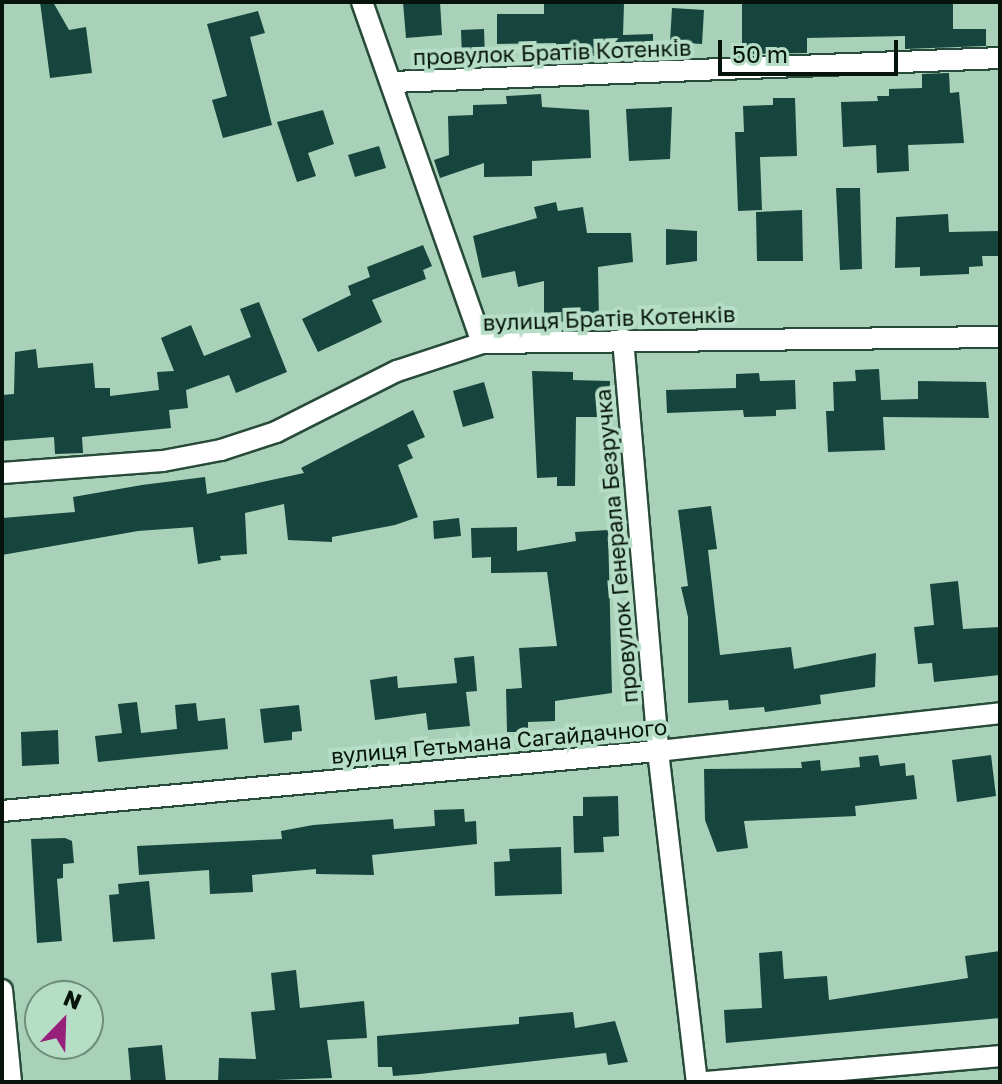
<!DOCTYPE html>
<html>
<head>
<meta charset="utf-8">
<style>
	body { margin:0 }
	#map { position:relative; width:1002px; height:1084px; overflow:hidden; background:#a9d1b9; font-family:"Golos Text",sans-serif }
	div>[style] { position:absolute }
	.building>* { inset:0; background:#16453d }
	.roads { filter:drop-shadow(2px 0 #274b38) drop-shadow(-2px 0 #274b38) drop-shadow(0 2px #274b38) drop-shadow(0 -2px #274b38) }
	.minor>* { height:20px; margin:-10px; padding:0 10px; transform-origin:10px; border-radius:10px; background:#fff }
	span { translate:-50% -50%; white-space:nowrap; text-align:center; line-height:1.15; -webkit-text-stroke:8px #b6dec6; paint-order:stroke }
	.street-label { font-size:22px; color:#06140c }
	.frame { position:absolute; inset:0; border:4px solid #06140c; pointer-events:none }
	.north { position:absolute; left:24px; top:980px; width:80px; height:80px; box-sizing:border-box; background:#b6dec6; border:2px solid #708d7c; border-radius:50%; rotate:23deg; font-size:22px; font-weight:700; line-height:32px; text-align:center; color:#06140c }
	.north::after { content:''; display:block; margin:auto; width:28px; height:36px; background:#97207b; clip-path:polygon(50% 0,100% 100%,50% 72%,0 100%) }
	.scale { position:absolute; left:718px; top:40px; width:180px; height:36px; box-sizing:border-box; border:4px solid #06140c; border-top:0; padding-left:10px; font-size:24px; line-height:28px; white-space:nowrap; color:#06140c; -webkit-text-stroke:6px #b6dec6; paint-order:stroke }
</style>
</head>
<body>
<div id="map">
	<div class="building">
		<i style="clip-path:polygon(40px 2px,53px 2px,69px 30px,86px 27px,92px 73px,50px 78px)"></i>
		<i style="clip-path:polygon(403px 2px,440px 2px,442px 35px,406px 38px)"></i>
		<i style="clip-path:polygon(544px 2px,624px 4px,623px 35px,653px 34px,653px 57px,584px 56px,584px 50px,556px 51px,556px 43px,497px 44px,497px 14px,544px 14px)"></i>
		<i style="clip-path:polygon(742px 2px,953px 2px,953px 29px,986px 29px,986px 46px,905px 49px,905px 36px,807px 38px,807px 53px,742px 54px)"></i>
		<i style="clip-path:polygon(672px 8px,704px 10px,702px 44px,670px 42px)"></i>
		<i style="clip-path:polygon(258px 11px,265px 33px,250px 37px,272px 125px,223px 138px,212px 100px,227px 96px,207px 24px)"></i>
		<i style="clip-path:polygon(484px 29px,485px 58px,462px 58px,461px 30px)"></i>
		<i style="clip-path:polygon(949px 73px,950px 93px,959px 92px,964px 143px,908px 145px,909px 171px,877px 173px,876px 145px,843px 147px,841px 102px,878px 101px,877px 96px,889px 96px,889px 89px,922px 88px,922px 74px)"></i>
		<i style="clip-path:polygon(541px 94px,542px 107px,589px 110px,591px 158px,532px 161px,532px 176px,484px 177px,484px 163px,440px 178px,434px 160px,449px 155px,448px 116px,473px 115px,473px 105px,507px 104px,506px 96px)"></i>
		<i style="clip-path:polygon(773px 98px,795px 98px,797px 156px,760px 157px,762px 210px,738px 211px,735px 132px,744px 132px,743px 106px,773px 105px)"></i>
		<i style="clip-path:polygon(672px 107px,670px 159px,629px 161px,626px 109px)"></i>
		<i style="clip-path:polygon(323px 110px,334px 144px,308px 153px,316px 176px,297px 182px,277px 122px)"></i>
		<i style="clip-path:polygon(379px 146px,386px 168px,355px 177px,348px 155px)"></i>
		<i style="clip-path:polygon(836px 188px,860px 188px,862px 269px,840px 270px)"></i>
		<i style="clip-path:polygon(556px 202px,558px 211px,583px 207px,587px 233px,631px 233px,633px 262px,598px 267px,599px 321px,544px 322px,544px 281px,518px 287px,515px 271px,482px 278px,473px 236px,537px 218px,534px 207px)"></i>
		<i style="clip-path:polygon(802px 210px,803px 261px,757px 261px,756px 212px)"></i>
		<i style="clip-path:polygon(948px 214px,949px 232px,1000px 231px,1000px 256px,982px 256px,983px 266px,969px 267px,969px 274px,920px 276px,920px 267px,895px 268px,896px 217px)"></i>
		<i style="clip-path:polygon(666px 229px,697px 231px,697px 261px,666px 265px)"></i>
		<i style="clip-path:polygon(423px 245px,432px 266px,423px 270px,426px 279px,372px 300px,382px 322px,318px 352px,302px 319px,351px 295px,348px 286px,370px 277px,367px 267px)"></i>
		<i style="clip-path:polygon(259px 302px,287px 372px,236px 393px,229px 375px,186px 390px,188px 408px,169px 410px,171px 428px,82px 437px,83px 453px,55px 454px,54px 437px,2px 441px,2px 395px,14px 394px,15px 352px,36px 349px,38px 368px,93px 363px,95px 388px,110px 388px,110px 396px,159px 390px,157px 372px,174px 371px,161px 338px,191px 325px,204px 356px,251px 337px,240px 309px)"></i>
		<i style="clip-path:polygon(879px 369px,881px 400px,918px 399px,918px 381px,986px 382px,989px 418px,883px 417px,885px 450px,828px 452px,826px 411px,834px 411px,833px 382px,856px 381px,855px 370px)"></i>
		<i style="clip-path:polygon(532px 371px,573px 372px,573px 380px,610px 381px,609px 417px,576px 417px,575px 486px,557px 486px,557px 477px,537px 478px)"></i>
		<i style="clip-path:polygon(759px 373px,760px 381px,795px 380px,796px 409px,776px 410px,776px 416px,744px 417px,743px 410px,667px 413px,666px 390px,736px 388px,736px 374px)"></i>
		<i style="clip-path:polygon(484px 382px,494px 418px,463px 427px,453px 391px)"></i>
		<i style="clip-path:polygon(413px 410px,425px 437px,407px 445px,413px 458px,398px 465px,418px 517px,395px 525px,332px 537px,332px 542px,288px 540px,284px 504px,245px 513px,247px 554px,220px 556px,221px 560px,198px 564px,193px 527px,138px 531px,2px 555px,2px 518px,75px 512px,73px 497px,142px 485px,205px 477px,207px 494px,304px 473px,301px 468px)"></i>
		<i style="clip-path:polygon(711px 506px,717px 549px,708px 550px,720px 655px,791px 647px,794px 669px,876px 653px,875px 687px,820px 695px,821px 704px,765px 712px,764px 707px,729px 710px,728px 700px,688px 703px,688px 617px,681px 587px,688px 586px,678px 510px)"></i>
		<i style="clip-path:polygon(459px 518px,461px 536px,434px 539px,433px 521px)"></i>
		<i style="clip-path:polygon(517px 527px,517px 551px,576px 541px,575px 532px,608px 530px,612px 693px,555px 701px,555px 721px,528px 722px,528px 732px,507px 732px,506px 689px,522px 688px,519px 648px,557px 646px,547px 572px,491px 573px,491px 557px,472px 558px,471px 528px)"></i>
		<i style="clip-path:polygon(958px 581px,963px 629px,1000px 627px,1000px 675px,934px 682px,932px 663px,918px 664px,914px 627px,934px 625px,930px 584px)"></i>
		<i style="clip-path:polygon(474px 656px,477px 691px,466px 692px,470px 726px,428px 730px,426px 713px,375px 720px,370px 680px,397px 676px,398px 688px,457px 683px,454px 658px)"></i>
		<i style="clip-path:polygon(137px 702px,141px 733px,177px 729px,175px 705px,196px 703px,198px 721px,225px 718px,228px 749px,98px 762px,95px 736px,122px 733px,118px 704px)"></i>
		<i style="clip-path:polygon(299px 705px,302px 731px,292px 732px,292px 740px,264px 743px,260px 709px)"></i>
		<i style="clip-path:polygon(58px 730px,59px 764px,22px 766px,21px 732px)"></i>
		<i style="clip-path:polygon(878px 755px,880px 766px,905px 763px,906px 776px,914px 775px,917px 799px,855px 806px,856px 816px,744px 821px,748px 848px,717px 852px,705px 820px,704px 769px,802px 768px,801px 762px,820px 760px,821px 771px,860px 767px,859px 757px)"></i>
		<i style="clip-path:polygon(991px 755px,996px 796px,957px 802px,952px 760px)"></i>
		<i style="clip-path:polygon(618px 796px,619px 836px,603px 837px,604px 852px,574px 853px,573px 816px,583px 816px,583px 797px)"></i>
		<i style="clip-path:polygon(464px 809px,465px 822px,476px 821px,477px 844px,372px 855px,374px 875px,316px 874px,316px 869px,252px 875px,253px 892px,210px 894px,209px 870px,139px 875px,137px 846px,282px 839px,281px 831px,313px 825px,393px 819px,394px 829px,435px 826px,434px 810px)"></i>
		<i style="clip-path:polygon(65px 838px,72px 841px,74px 863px,63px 864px,63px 878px,57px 879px,62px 941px,37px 943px,31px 839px)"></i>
		<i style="clip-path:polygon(561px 847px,562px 894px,495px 896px,494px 862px,510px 861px,509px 849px)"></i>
		<i style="clip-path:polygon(149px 881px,155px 939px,113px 942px,109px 895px,119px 894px,118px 884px)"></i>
		<i style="clip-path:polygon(782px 951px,784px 979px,827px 976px,829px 1000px,968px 978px,965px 956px,1000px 951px,1000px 1018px,726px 1043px,724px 1010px,762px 1008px,759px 953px)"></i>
		<i style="clip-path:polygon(296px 970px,300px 1008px,364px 1001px,367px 1038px,327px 1040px,332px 1078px,218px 1082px,219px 1058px,256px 1059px,251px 1012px,275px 1010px,271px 973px)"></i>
		<i style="clip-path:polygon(573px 1012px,575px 1028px,615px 1021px,628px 1062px,608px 1065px,606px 1053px,420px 1074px,393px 1076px,392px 1067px,378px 1067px,377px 1036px,519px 1024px,519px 1017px)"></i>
		<i style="clip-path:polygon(162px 1045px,166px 1082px,131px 1082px,128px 1048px)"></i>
	</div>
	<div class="roads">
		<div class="minor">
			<i style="left:362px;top:2px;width:361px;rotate:70.6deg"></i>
			<i style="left:393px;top:82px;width:607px;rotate:-2.26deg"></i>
			<i style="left:623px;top:339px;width:413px;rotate:85.1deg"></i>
			<i style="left:658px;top:751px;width:333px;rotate:83.3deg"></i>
			<i style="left:2px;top:473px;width:161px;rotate:-4.3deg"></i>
			<i style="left:163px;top:461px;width:59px;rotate:-10.7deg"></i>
			<i style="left:221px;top:450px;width:58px;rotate:-18.1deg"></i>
			<i style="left:276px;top:432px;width:136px;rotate:-26.8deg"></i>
			<i style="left:397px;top:371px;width:89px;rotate:-18.2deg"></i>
			<i style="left:482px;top:343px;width:518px;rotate:-0.66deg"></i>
			<i style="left:2px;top:811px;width:659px;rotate:-5.23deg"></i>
			<i style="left:658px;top:751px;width:344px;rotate:-6.3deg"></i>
			<i style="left:2px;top:990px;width:92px;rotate:84.4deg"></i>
			<i style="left:705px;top:1082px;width:296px;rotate:-5deg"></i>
		</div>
	</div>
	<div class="street-label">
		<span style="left:552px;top:52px;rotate:-2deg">провулок Братів Котенків</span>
		<span style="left:609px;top:318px;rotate:-2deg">вулиця Братів Котенків</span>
		<span style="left:616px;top:546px;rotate:-95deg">провулок Генерала Безручка</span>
		<span style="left:499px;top:741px;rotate:-5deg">вулиця Гетьмана Сагайдачного</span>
	</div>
	<div class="frame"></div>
	<div class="north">N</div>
	<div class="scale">50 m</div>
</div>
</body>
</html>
